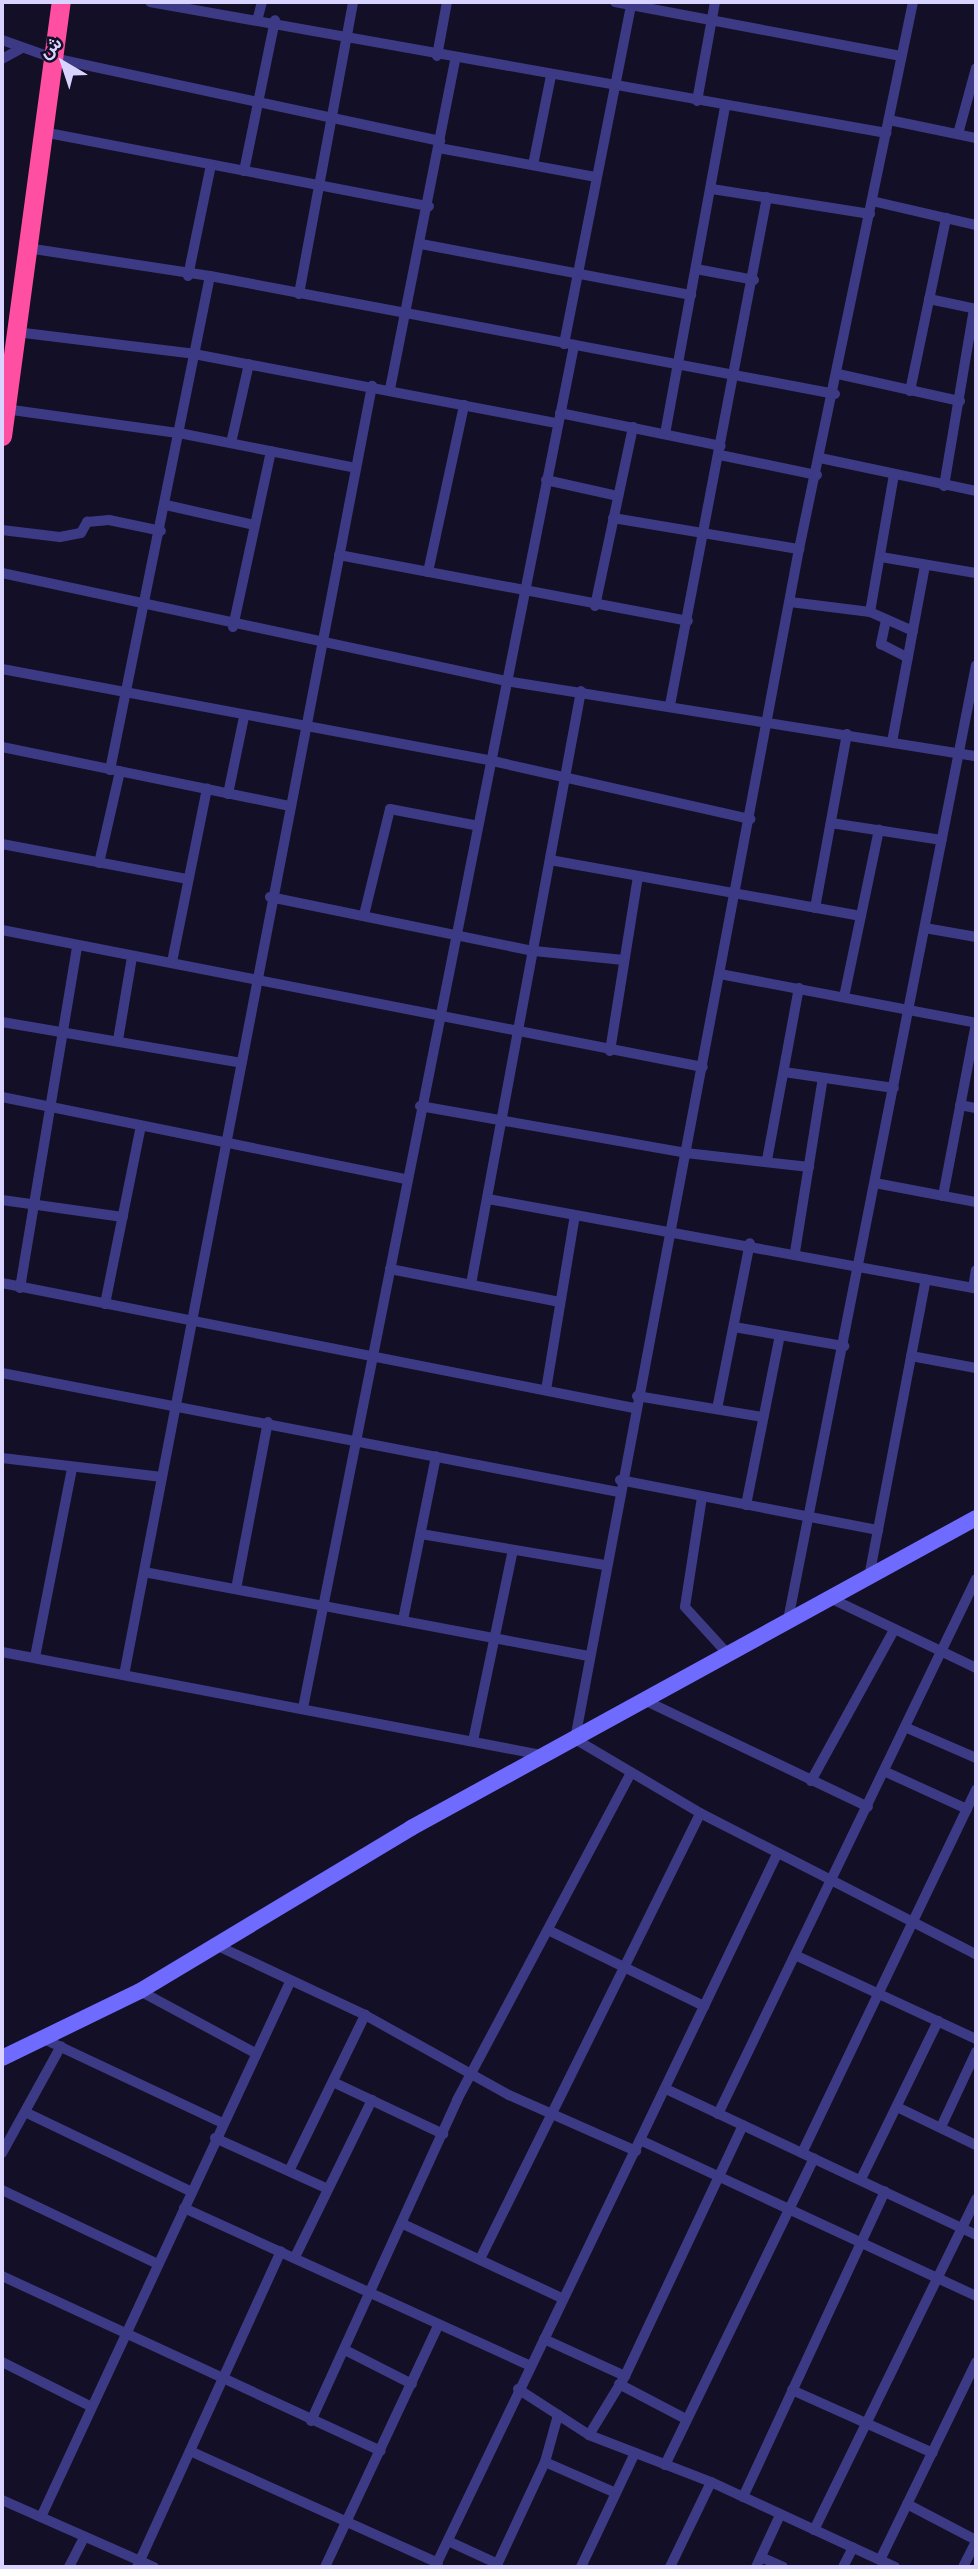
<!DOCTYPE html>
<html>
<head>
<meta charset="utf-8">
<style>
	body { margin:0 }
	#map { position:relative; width:978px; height:2569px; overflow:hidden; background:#130f26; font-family:"PT Sans",Vazirmatn,sans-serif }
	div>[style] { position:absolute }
	.street>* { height:10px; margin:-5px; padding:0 5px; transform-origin:5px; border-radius:5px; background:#3d3a85 }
	.secondary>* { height:16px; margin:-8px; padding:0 8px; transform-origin:8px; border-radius:8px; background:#6f6bff }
	.highway>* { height:19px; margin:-9.5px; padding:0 9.5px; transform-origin:9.5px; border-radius:9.5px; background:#ff4fa3 }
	span { translate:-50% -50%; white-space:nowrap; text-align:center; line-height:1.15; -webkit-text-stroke:7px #130f26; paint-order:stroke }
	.frame { position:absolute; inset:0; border:4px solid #d9d4ff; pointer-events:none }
	.north { position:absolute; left:28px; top:28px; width:70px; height:70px; -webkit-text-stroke:5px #130f26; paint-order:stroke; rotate:321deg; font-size:19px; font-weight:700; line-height:28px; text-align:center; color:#d9d4ff }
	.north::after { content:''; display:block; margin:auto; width:24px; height:32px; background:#d9d4ff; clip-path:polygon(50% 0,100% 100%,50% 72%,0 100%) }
</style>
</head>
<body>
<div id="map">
	<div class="street">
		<i style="left:150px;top:2px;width:748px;rotate:10.09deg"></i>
		<i style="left:615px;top:2px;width:291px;rotate:10.7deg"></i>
		<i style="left:913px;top:2px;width:559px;rotate:101.77deg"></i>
		<i style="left:799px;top:549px;width:1211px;rotate:100.66deg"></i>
		<i style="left:575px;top:1739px;width:145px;rotate:30.6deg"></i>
		<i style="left:700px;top:1813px;width:310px;rotate:27.1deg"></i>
		<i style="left:258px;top:17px;width:16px;rotate:-75deg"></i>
		<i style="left:2px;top:40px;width:54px;rotate:19.4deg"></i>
		<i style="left:53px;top:58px;width:396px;rotate:12.1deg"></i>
		<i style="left:437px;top:56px;width:55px;rotate:-79.5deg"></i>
		<i style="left:2px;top:59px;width:21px;rotate:-29deg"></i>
		<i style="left:697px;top:101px;width:101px;rotate:-79.7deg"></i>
		<i style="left:889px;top:120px;width:89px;rotate:11.7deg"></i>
		<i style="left:43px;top:132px;width:393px;rotate:10.9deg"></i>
		<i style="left:958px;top:134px;width:68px;rotate:-74.7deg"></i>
		<i style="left:439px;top:148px;width:160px;rotate:10.5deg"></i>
		<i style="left:533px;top:165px;width:91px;rotate:-78.6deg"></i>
		<i style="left:244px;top:171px;width:154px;rotate:-78.4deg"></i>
		<i style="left:712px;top:189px;width:160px;rotate:9deg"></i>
		<i style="left:872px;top:201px;width:107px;rotate:13deg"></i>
		<i style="left:421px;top:244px;width:275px;rotate:10.7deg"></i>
		<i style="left:27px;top:248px;width:185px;rotate:8.7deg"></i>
		<i style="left:210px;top:276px;width:636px;rotate:10.69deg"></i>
		<i style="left:696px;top:269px;width:59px;rotate:10.7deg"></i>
		<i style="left:188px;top:276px;width:113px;rotate:-78.3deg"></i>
		<i style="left:299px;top:294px;width:297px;rotate:-79.5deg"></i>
		<i style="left:929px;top:299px;width:48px;rotate:12deg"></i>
		<i style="left:16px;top:332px;width:179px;rotate:7deg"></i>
		<i style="left:194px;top:354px;width:369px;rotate:10.8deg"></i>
		<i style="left:564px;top:344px;width:349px;rotate:-78.8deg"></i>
		<i style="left:838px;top:374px;width:125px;rotate:12.5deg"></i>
		<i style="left:390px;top:389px;width:335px;rotate:-78.8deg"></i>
		<i style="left:910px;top:391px;width:177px;rotate:-78.2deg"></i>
		<i style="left:5px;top:409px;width:176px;rotate:7.9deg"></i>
		<i style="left:179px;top:433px;width:180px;rotate:11.2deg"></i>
		<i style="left:560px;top:413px;width:164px;rotate:11.6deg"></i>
		<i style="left:665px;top:434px;width:333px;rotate:-79.6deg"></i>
		<i style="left:231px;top:443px;width:81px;rotate:-77.2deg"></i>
		<i style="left:720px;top:455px;width:99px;rotate:11.7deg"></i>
		<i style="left:820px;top:458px;width:159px;rotate:11.9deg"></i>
		<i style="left:546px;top:480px;width:74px;rotate:12.5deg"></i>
		<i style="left:944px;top:486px;width:180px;rotate:-80.4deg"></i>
		<i style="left:166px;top:505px;width:91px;rotate:12.7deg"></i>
		<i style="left:613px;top:518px;width:189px;rotate:9.5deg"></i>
		<i style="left:2px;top:530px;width:58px;rotate:6.9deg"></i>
		<i style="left:60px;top:537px;width:21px;rotate:-11deg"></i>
		<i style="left:81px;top:533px;width:13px;rotate:-61deg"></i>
		<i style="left:87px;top:522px;width:22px;rotate:-5deg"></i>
		<i style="left:109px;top:520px;width:53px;rotate:11.9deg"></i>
		<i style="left:339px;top:555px;width:355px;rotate:10.7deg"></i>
		<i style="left:881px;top:557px;width:96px;rotate:9.6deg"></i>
		<i style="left:428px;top:572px;width:171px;rotate:-77.8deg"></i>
		<i style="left:2px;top:573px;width:515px;rotate:12.09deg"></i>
		<i style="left:506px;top:681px;width:476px;rotate:9.1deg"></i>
		<i style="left:790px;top:602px;width:81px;rotate:7.1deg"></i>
		<i style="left:870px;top:612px;width:47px;rotate:23.8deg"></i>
		<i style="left:595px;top:606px;width:183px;rotate:-78deg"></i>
		<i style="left:870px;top:612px;width:139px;rotate:-80.1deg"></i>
		<i style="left:886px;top:620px;width:25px;rotate:102deg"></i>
		<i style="left:881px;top:644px;width:30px;rotate:27deg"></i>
		<i style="left:233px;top:627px;width:180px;rotate:-77.8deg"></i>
		<i style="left:2px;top:669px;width:494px;rotate:10.6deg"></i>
		<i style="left:488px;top:760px;width:269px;rotate:12.7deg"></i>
		<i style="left:670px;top:705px;width:517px;rotate:-79.19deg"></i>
		<i style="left:892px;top:742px;width:180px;rotate:-79.4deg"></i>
		<i style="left:2px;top:747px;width:293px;rotate:11.6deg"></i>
		<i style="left:110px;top:770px;width:504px;rotate:-78.56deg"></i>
		<i style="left:228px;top:794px;width:79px;rotate:-78.3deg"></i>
		<i style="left:831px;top:823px;width:112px;rotate:8.7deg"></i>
		<i style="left:2px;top:844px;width:189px;rotate:10.7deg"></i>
		<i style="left:550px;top:860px;width:316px;rotate:10.2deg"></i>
		<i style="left:99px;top:863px;width:94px;rotate:-77.1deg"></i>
		<i style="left:270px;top:897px;width:269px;rotate:11.6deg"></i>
		<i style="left:534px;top:951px;width:90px;rotate:5.7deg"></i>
		<i style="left:815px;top:908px;width:177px;rotate:-79.6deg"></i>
		<i style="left:364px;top:915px;width:109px;rotate:-76.2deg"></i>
		<i style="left:390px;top:809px;width:86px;rotate:10.8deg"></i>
		<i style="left:925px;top:928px;width:52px;rotate:10deg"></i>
		<i style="left:2px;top:930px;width:714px;rotate:11.06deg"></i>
		<i style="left:172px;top:962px;width:177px;rotate:-78.6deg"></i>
		<i style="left:720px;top:974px;width:261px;rotate:10.8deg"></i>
		<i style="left:844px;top:997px;width:171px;rotate:-78.2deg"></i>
		<i style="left:2px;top:1022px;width:243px;rotate:9.7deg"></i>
		<i style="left:118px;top:1040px;width:84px;rotate:-80.4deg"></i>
		<i style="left:610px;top:1051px;width:177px;rotate:-80.9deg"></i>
		<i style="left:784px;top:1072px;width:111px;rotate:8.3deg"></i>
		<i style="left:2px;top:1097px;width:412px;rotate:11.5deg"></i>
		<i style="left:960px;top:1105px;width:16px;rotate:11deg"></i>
		<i style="left:420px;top:1106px;width:270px;rotate:10deg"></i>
		<i style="left:686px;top:1153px;width:124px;rotate:6.5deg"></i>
		<i style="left:767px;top:1160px;width:175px;rotate:-79.5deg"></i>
		<i style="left:875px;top:1183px;width:103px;rotate:10.7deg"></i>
		<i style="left:943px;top:1196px;width:176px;rotate:-79.2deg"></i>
		<i style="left:488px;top:1199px;width:496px;rotate:10.4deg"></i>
		<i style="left:2px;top:1200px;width:122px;rotate:8deg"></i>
		<i style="left:795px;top:1252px;width:176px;rotate:-80.9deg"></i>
		<i style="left:390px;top:1269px;width:173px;rotate:11deg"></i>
		<i style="left:2px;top:1283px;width:644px;rotate:11.19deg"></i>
		<i style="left:471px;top:1284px;width:603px;rotate:-79.49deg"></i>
		<i style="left:20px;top:1288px;width:347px;rotate:-80.5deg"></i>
		<i style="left:973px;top:1288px;width:18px;rotate:-81deg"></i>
		<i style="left:105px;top:1304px;width:182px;rotate:-78.6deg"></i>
		<i style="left:734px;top:1327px;width:112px;rotate:9.8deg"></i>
		<i style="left:911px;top:1356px;width:66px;rotate:10.5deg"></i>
		<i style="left:2px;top:1373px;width:627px;rotate:10.93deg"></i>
		<i style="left:546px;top:1390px;width:177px;rotate:-80.6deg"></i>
		<i style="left:637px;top:1396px;width:128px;rotate:9.5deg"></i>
		<i style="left:717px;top:1409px;width:169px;rotate:-78.8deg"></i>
		<i style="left:2px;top:1458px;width:161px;rotate:6.8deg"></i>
		<i style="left:620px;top:1480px;width:263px;rotate:11deg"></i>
		<i style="left:702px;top:1497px;width:111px;rotate:98.8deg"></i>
		<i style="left:685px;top:1607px;width:62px;rotate:47.6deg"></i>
		<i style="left:746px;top:1505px;width:173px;rotate:-78.7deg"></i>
		<i style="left:421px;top:1534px;width:186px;rotate:9.6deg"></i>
		<i style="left:144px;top:1572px;width:451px;rotate:10.7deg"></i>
		<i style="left:869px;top:1577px;width:303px;rotate:-79.2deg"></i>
		<i style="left:236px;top:1589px;width:170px;rotate:-79.2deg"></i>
		<i style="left:830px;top:1598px;width:162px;rotate:25.6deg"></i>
		<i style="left:403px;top:1620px;width:167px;rotate:-78.6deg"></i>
		<i style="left:788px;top:1620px;width:973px;rotate:-78.86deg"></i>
		<i style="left:2px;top:1652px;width:550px;rotate:10.8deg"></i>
		<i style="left:35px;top:1657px;width:192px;rotate:-78.9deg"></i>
		<i style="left:124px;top:1675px;width:1313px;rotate:-79.11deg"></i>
		<i style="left:644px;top:1700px;width:248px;rotate:25.5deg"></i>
		<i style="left:303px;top:1708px;width:1390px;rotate:-78.75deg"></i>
		<i style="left:907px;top:1728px;width:75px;rotate:23.5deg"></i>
		<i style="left:473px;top:1741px;width:195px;rotate:-78.2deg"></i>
		<i style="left:886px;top:1772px;width:89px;rotate:24.6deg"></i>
		<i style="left:811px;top:1781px;width:172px;rotate:-61.2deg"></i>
		<i style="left:548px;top:1930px;width:174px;rotate:26deg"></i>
		<i style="left:218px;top:1946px;width:162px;rotate:25.1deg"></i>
		<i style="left:365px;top:2015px;width:165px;rotate:29.1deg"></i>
		<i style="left:509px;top:2095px;width:139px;rotate:23.8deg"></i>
		<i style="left:795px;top:1955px;width:200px;rotate:24.9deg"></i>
		<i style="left:140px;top:1991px;width:131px;rotate:28.3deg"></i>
		<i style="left:46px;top:2040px;width:195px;rotate:25.2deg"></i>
		<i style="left:333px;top:2082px;width:122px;rotate:25.3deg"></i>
		<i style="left:666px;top:2089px;width:343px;rotate:25.2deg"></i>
		<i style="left:897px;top:2107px;width:88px;rotate:25.7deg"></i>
		<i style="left:27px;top:2113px;width:183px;rotate:25.6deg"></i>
		<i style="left:718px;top:2114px;width:594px;rotate:-64.25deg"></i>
		<i style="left:941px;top:2127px;width:83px;rotate:-65deg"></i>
		<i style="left:215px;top:2138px;width:124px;rotate:24.3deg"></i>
		<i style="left:640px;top:2140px;width:370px;rotate:24.9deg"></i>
		<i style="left:2px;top:2153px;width:122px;rotate:-61.1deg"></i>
		<i style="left:802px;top:2153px;width:403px;rotate:-64.4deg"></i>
		<i style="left:289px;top:2171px;width:174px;rotate:-64deg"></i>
		<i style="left:861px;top:2179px;width:176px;rotate:-64deg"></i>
		<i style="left:2px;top:2190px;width:173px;rotate:25.4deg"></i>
		<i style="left:184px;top:2208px;width:380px;rotate:24.5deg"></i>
		<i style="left:403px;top:2224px;width:175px;rotate:25deg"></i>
		<i style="left:295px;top:2257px;width:175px;rotate:-63.9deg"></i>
		<i style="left:480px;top:2259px;width:497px;rotate:-63.7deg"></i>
		<i style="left:2px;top:2276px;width:417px;rotate:24.8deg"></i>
		<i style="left:544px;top:2339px;width:89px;rotate:24.6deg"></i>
		<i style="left:345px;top:2350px;width:75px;rotate:26.9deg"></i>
		<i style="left:2px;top:2362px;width:98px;rotate:26.6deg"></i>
		<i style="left:619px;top:2384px;width:76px;rotate:27.6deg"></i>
		<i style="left:518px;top:2389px;width:85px;rotate:32.9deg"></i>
		<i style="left:589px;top:2435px;width:131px;rotate:21.1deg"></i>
		<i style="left:711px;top:2482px;width:203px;rotate:24.8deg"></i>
		<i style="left:792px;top:2390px;width:154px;rotate:24.1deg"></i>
		<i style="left:311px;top:2421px;width:353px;rotate:-65.5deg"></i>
		<i style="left:457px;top:2100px;width:370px;rotate:-62deg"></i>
		<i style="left:589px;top:2435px;width:69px;rotate:-58.6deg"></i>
		<i style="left:625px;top:2376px;width:277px;rotate:-64.8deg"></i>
		<i style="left:190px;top:2451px;width:272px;rotate:24.3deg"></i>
		<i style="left:545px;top:2462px;width:77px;rotate:23.6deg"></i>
		<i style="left:665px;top:2465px;width:341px;rotate:-64.1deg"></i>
		<i style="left:743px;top:2497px;width:337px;rotate:-65.1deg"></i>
		<i style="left:2px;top:2500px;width:166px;rotate:23.8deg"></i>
		<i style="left:907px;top:2504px;width:78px;rotate:27.6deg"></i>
		<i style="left:41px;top:2517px;width:590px;rotate:-65.04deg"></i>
		<i style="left:814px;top:2530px;width:369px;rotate:-63.9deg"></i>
		<i style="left:448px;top:2541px;width:55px;rotate:24.7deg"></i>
		<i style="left:761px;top:2557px;width:24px;rotate:24deg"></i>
		<i style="left:880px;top:2560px;width:220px;rotate:-64.1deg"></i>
		<i style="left:69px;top:2567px;width:34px;rotate:-63deg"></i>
		<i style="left:137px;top:2567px;width:347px;rotate:-65.5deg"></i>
		<i style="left:325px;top:2567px;width:268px;rotate:-64.9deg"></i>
		<i style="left:435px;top:2567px;width:791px;rotate:-64.37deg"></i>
		<i style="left:496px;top:2567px;width:116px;rotate:-65deg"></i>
		<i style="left:545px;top:2462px;width:49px;rotate:-74.5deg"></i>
		<i style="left:581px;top:2567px;width:126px;rotate:-64.7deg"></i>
		<i style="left:670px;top:2567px;width:94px;rotate:-64.2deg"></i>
		<i style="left:756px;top:2567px;width:57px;rotate:-65.2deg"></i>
		<i style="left:843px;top:2567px;width:22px;rotate:-63deg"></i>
		<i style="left:963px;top:2567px;width:29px;rotate:-63deg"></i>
	</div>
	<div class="secondary">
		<i style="left:2px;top:2058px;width:153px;rotate:-25.9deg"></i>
		<i style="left:140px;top:1991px;width:316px;rotate:-31deg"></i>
		<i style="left:411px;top:1828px;width:644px;rotate:-28.75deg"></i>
	</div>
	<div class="highway">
		<i style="left:2px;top:436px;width:438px;rotate:-82.3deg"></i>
	</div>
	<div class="frame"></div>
	<div class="north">ش</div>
</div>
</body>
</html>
